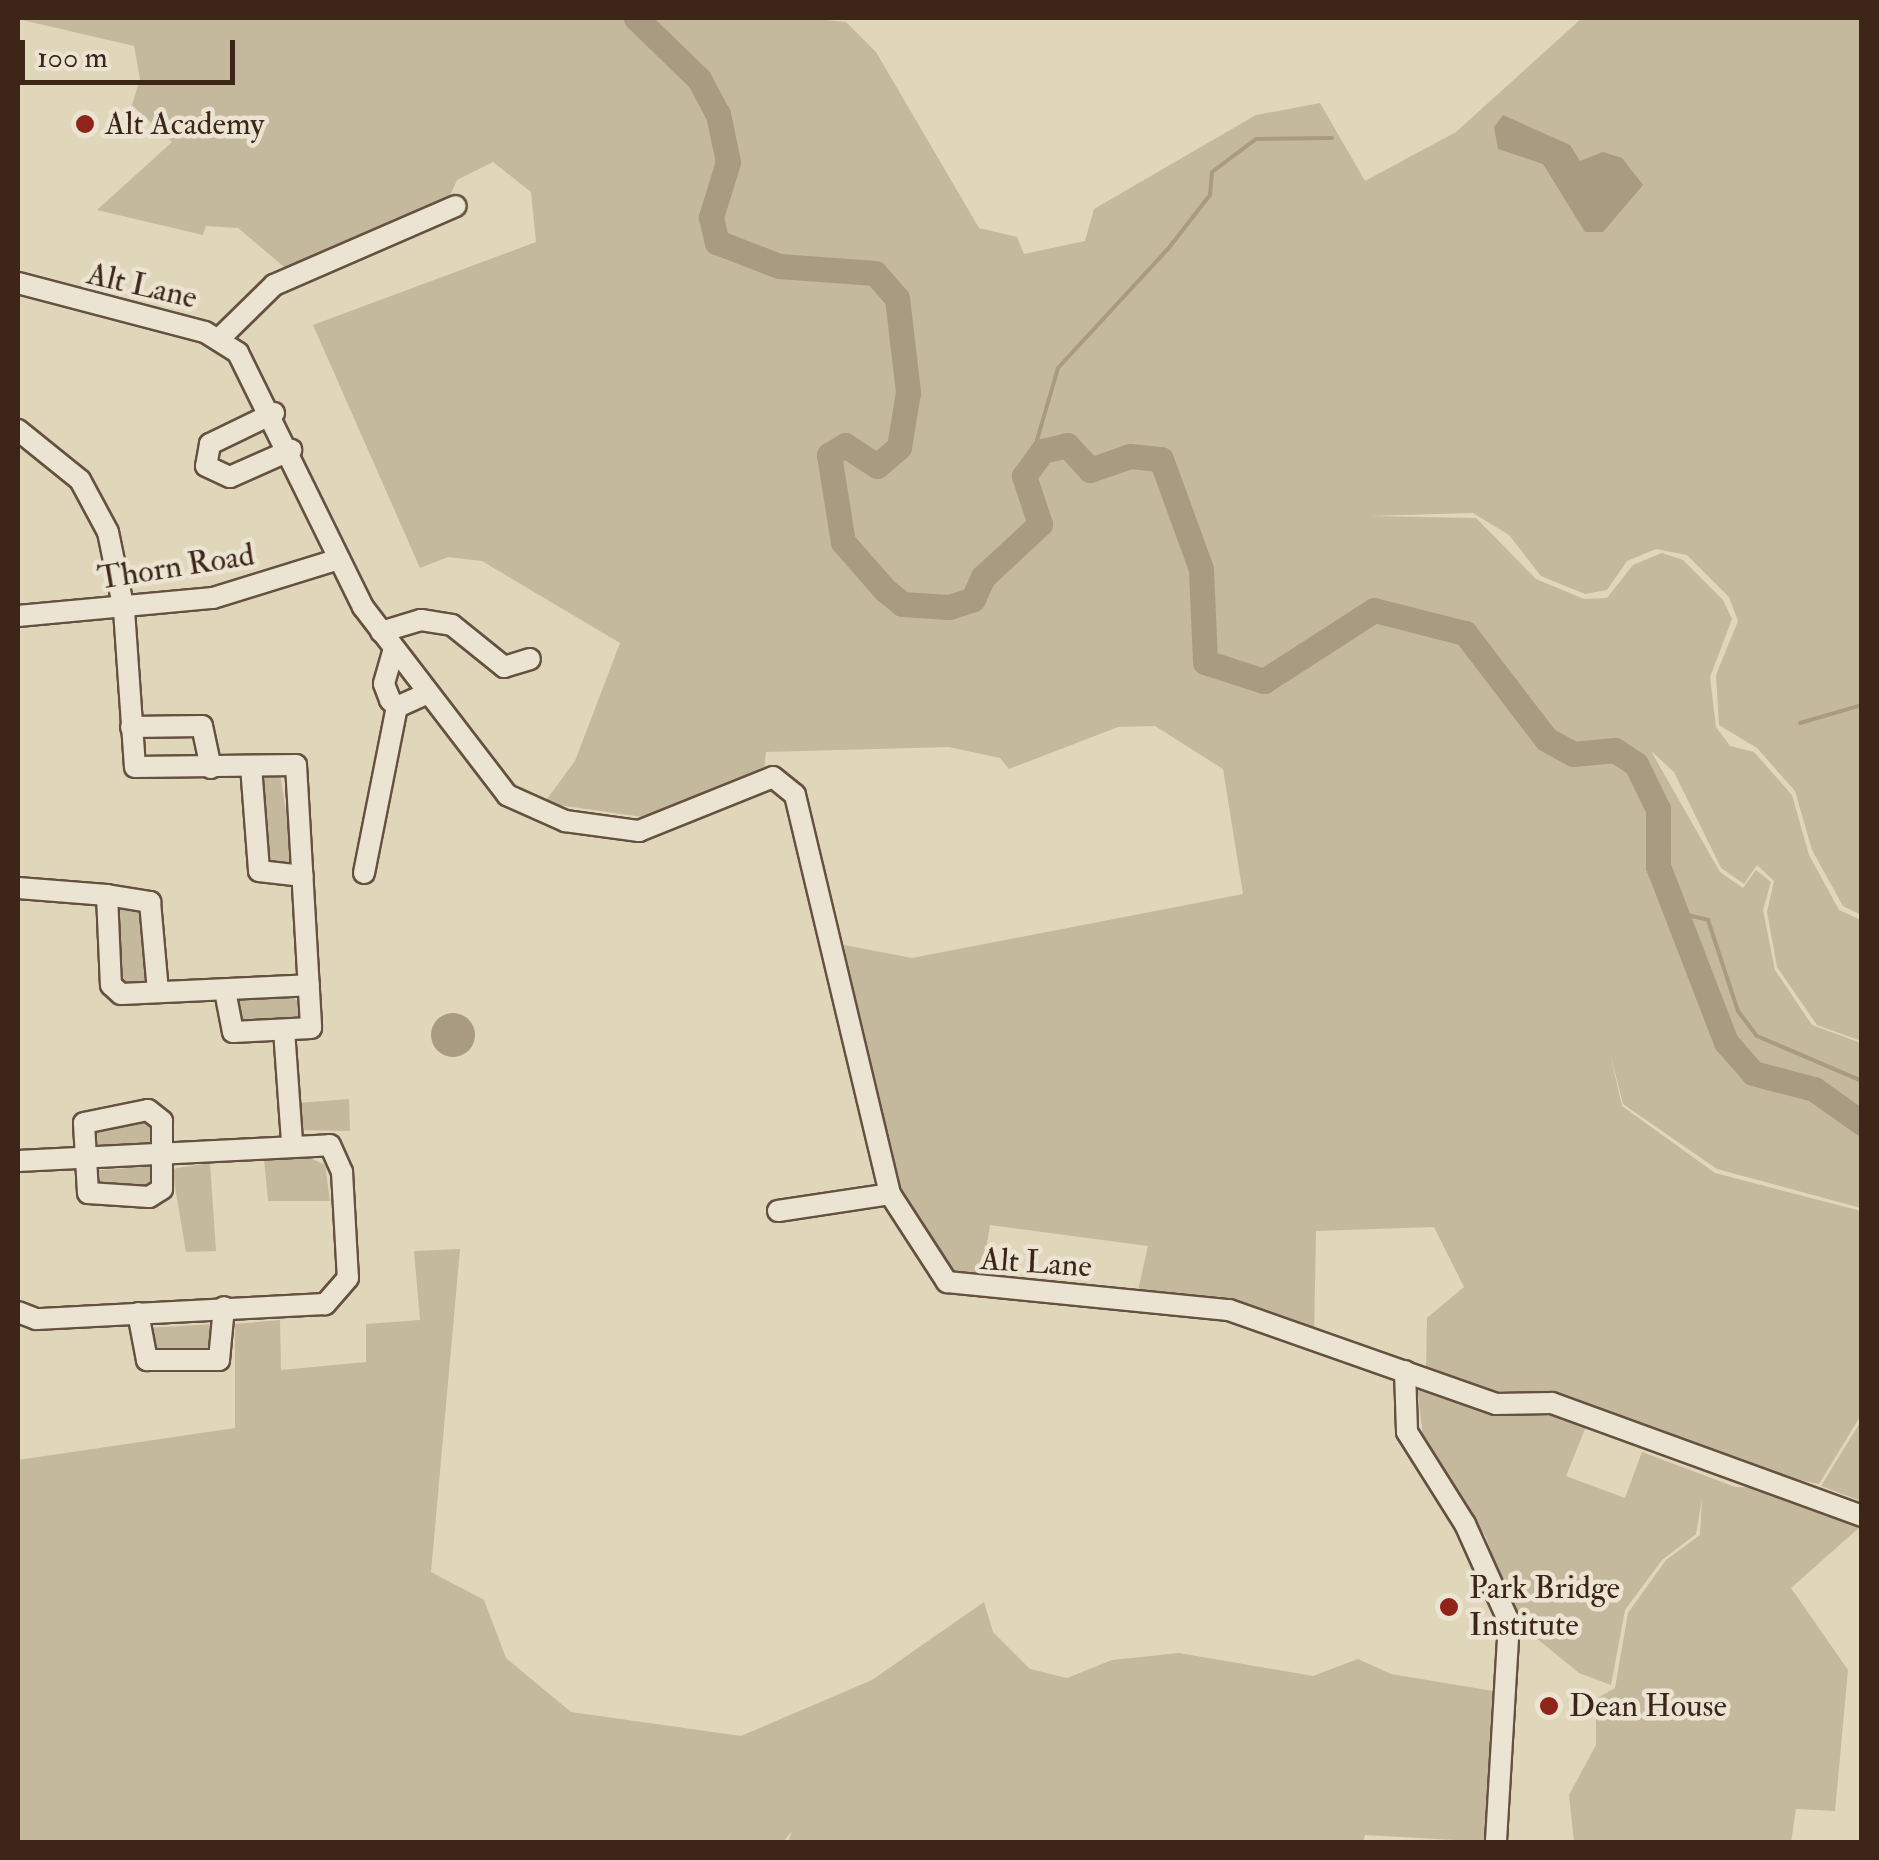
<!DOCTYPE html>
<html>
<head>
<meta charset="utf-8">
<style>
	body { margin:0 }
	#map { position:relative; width:1879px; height:1860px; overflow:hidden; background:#e0d6b9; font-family:"IM FELL Double Pica",serif }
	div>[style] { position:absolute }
	.green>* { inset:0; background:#c4b89d }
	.water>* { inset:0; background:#a99a82 }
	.round { border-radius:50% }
	.stream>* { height:4px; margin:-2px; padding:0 2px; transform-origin:2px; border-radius:2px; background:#a99a82 }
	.river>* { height:25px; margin:-12.5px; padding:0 12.5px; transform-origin:12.5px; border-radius:12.5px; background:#a99a82 }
	.roads { filter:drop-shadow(2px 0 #665140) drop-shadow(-2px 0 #665140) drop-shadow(0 2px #665140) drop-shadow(0 -2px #665140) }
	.minor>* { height:20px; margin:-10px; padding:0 10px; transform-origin:10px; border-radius:10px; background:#ebe4d2 }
	.dots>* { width:28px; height:28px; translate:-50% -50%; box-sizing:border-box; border:5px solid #ebe4d2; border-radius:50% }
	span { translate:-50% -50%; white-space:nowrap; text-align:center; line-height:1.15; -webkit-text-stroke:9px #ebe4d2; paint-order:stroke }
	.poi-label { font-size:32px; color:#3d2517 }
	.left { translate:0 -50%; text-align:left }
	.street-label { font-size:32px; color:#3d2517 }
	.frame { position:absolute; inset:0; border:20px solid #3d2517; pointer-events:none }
	.scale { position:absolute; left:20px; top:40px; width:215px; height:45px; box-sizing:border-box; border:5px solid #3d2517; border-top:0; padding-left:12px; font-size:30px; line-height:35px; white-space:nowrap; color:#3d2517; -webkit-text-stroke:8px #ebe4d2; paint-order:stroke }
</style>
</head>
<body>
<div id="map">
	<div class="green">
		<i style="clip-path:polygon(806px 18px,846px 22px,876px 52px,979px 228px,1017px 237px,1024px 254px,1085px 241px,1094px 209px,1256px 115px,1320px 103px,1365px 181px,1456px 132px,1582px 18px,1861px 18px,1861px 915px,1843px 906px,1812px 850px,1795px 791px,1757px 748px,1719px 725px,1716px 675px,1738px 621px,1729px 597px,1687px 555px,1656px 549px,1627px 561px,1607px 590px,1585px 594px,1541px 576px,1509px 535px,1473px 513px,1369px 516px,1476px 518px,1536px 579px,1584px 599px,1607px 598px,1633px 565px,1662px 553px,1683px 560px,1723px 600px,1732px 619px,1710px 677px,1716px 727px,1730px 746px,1754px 752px,1792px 795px,1809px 855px,1839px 910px,1861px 920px,1861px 1041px,1817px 1025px,1777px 967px,1767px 912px,1774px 881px,1757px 865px,1744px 884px,1721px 868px,1674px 772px,1651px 751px,1720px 872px,1743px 888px,1756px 870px,1771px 882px,1763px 910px,1775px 970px,1812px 1025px,1861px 1043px,1861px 1208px,1717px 1169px,1623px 1104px,1609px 1049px,1622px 1106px,1715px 1173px,1861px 1211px,1861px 1415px,1819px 1484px,1713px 1462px,1545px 1393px,1495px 1393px,1426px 1370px,1427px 1318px,1464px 1287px,1434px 1227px,1316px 1231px,1314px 1337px,1137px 1295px,1148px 1246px,990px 1225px,981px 1280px,943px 1267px,917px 1233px,882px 1141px,844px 945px,912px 958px,1243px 894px,1223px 769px,1155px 726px,1118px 727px,1009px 769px,1000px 758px,949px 747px,766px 752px,764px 772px,650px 818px,544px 803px,575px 761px,620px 643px,482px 561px,448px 557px,420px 568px,313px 325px,536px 242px,531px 192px,493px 162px,457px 180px,447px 202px,289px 271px,238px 228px,206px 226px,203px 235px,97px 210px,172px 142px,132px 105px,140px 79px,134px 46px,18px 19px)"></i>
		<i style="clip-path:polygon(280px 773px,294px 865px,266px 867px,262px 775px)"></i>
		<i style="clip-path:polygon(129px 902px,143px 912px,148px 983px,120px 984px,117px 903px)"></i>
		<i style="clip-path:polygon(292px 995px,302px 1007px,296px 1021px,237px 1020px,237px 999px)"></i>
		<i style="clip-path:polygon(349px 1099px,350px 1131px,298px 1130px,298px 1103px)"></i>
		<i style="clip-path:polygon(148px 1118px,154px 1142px,91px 1145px,88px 1129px)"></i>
		<i style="clip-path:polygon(308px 1157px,325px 1165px,330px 1201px,268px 1201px,264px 1158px)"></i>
		<i style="clip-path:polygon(210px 1163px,216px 1251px,186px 1252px,172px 1169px)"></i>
		<i style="clip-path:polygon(157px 1166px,157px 1187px,104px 1196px,89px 1171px)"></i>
		<i style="clip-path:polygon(460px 1249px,431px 1572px,484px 1600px,506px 1658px,571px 1712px,741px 1736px,872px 1680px,984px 1602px,993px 1632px,1030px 1669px,1067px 1678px,1112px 1660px,1179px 1653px,1313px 1676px,1358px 1659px,1391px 1674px,1505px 1693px,1491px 1842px,1365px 1835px,1363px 1842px,788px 1842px,792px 1831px,783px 1842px,18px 1842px,18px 1460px,235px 1428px,235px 1324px,280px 1320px,281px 1370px,366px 1362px,366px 1324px,420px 1320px,414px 1251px)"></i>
		<i style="clip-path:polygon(215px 1324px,217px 1344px,207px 1355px,156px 1357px,146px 1328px)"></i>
		<i style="clip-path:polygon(1417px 1386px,1554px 1407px,1587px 1424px,1566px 1476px,1625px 1498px,1642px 1452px,1735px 1487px,1775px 1488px,1861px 1526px,1791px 1588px,1848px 1670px,1835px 1811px,1796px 1809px,1791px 1842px,1574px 1842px,1569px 1795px,1596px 1745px,1596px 1699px,1615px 1688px,1628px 1613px,1666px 1560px,1700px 1535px,1702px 1499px,1696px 1534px,1662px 1560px,1625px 1610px,1611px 1685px,1579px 1673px,1513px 1619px,1486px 1537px,1423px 1437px)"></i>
		<i style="clip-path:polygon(1861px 1421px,1861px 1501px,1821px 1486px)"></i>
	</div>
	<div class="water">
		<i style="clip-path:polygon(1503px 115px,1570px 145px,1580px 161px,1603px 152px,1622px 158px,1643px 185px,1603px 232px,1585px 232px,1543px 164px,1498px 149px,1494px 127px)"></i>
		<i class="round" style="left:431px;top:1013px;width:44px;height:44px"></i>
	</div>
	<div class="stream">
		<i style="left:1042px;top:451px;width:12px;rotate:-114deg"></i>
		<i style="left:1037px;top:440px;width:75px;rotate:-73.7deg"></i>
		<i style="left:1058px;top:368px;width:162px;rotate:-47.3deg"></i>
		<i style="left:1168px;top:249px;width:68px;rotate:-52.1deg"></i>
		<i style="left:1210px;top:195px;width:23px;rotate:-85deg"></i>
		<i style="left:1212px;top:172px;width:55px;rotate:-36.9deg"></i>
		<i style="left:1256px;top:139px;width:76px;rotate:-0.8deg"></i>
		<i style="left:1800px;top:723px;width:65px;rotate:-16.2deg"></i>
		<i style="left:1683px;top:914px;width:26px;rotate:13deg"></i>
		<i style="left:1708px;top:920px;width:96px;rotate:71.8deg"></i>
		<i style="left:1738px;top:1011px;width:31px;rotate:53deg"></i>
		<i style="left:1757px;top:1036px;width:114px;rotate:23.2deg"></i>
	</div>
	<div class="river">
		<i style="left:636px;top:18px;width:88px;rotate:44.1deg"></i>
		<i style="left:699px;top:79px;width:40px;rotate:62deg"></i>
		<i style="left:718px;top:114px;width:49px;rotate:78.2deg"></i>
		<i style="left:728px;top:162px;width:58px;rotate:107.2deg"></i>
		<i style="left:711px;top:217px;width:26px;rotate:77deg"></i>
		<i style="left:717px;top:242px;width:66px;rotate:21.2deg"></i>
		<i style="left:779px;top:266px;width:96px;rotate:4.2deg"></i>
		<i style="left:875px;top:273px;width:33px;rotate:49deg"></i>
		<i style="left:897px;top:298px;width:95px;rotate:83.3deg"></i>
		<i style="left:908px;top:392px;width:56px;rotate:99.3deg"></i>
		<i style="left:899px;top:447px;width:29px;rotate:139deg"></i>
		<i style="left:877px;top:466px;width:38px;rotate:-147deg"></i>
		<i style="left:845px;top:445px;width:19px;rotate:148deg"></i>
		<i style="left:829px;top:455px;width:88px;rotate:80.9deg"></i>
		<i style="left:843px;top:542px;width:64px;rotate:48.8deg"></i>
		<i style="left:885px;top:590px;width:22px;rotate:39deg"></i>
		<i style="left:902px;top:604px;width:47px;rotate:3.7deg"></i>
		<i style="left:949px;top:607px;width:25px;rotate:-18deg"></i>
		<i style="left:973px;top:599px;width:24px;rotate:-66deg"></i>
		<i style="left:983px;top:577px;width:78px;rotate:-42.9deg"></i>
		<i style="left:1040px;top:524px;width:51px;rotate:-108.4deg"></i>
		<i style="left:1024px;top:476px;width:31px;rotate:-54deg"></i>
		<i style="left:1042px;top:451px;width:26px;rotate:-13deg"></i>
		<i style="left:1067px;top:445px;width:34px;rotate:47deg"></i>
		<i style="left:1090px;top:470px;width:42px;rotate:-19.3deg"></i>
		<i style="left:1130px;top:456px;width:31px;rotate:6deg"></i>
		<i style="left:1161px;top:459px;width:117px;rotate:70deg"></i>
		<i style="left:1201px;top:569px;width:93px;rotate:87.5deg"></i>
		<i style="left:1205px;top:662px;width:62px;rotate:17.9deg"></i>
		<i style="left:1264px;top:681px;width:131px;rotate:-32.8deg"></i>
		<i style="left:1374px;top:610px;width:94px;rotate:14.2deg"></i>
		<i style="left:1465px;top:633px;width:133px;rotate:52.6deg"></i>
		<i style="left:1546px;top:739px;width:31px;rotate:29deg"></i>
		<i style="left:1573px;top:754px;width:42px;rotate:-5.4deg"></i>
		<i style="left:1615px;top:750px;width:25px;rotate:34deg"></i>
		<i style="left:1636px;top:764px;width:50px;rotate:63.9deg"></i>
		<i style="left:1658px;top:809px;width:57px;rotate:90deg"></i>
		<i style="left:1658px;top:866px;width:189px;rotate:68.9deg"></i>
		<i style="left:1726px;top:1042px;width:41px;rotate:48.9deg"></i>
		<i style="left:1753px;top:1073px;width:63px;rotate:14.7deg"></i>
		<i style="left:1814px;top:1089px;width:59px;rotate:35.3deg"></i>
	</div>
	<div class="roads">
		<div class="minor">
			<i style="left:18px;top:283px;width:193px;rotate:14.7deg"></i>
			<i style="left:205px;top:332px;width:39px;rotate:32deg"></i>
			<i style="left:238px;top:353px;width:283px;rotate:63.8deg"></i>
			<i style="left:363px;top:607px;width:237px;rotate:52.5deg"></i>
			<i style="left:507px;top:795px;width:64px;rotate:24.1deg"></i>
			<i style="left:565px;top:821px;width:75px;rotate:7.7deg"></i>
			<i style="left:639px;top:831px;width:144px;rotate:-21.9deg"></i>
			<i style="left:773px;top:777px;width:28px;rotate:39deg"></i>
			<i style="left:795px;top:795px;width:410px;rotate:76.6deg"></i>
			<i style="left:890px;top:1194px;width:105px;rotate:57.1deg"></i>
			<i style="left:947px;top:1282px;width:283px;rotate:5.7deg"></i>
			<i style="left:1229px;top:1310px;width:283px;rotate:19.4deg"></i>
			<i style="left:1496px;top:1404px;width:56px;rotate:-1deg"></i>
			<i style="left:1552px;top:1403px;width:330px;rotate:20deg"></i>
			<i style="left:219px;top:339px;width:77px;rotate:-44.5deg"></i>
			<i style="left:274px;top:285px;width:198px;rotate:-23.5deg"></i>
			<i style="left:274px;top:413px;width:71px;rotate:154.2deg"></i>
			<i style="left:210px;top:444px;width:22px;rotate:100deg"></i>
			<i style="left:206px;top:466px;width:26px;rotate:25deg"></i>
			<i style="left:230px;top:477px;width:67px;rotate:-23.9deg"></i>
			<i style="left:18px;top:430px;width:80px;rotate:38.9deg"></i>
			<i style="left:80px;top:480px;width:59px;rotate:61.7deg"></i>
			<i style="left:108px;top:532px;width:80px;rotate:78.4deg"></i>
			<i style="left:124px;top:610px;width:157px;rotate:86deg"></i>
			<i style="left:135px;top:767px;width:161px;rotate:-0.7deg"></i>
			<i style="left:296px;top:765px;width:263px;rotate:86.7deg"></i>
			<i style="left:311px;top:1028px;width:78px;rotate:177.1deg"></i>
			<i style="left:233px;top:1032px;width:42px;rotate:-101deg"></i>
			<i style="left:18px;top:616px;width:196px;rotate:-5.3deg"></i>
			<i style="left:213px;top:598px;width:132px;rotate:-17.2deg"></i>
			<i style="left:381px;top:632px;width:42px;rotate:-16.7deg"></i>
			<i style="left:421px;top:620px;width:31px;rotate:9deg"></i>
			<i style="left:452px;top:625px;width:67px;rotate:38.9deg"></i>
			<i style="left:504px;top:667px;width:27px;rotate:-17deg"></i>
			<i style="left:393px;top:652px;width:33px;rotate:106deg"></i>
			<i style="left:384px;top:684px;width:17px;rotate:69deg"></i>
			<i style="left:390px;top:700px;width:10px;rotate:45deg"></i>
			<i style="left:397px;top:707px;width:32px;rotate:-24deg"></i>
			<i style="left:131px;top:727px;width:71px;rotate:-0.8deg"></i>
			<i style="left:202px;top:726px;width:43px;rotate:77.9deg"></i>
			<i style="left:251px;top:766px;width:105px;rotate:85.6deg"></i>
			<i style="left:259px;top:871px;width:44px;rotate:6.5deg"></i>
			<i style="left:364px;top:873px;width:169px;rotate:-78.8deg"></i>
			<i style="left:18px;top:888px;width:89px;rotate:4.5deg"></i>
			<i style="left:107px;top:895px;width:90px;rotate:87.5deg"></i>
			<i style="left:111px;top:985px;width:13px;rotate:42deg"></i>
			<i style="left:121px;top:994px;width:188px;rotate:-2.7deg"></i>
			<i style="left:107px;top:895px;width:44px;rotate:9.2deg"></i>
			<i style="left:150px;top:902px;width:90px;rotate:84.9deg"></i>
			<i style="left:284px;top:1030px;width:112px;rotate:85.9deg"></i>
			<i style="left:148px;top:1110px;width:18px;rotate:38deg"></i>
			<i style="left:162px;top:1121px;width:68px;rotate:90deg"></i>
			<i style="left:162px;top:1189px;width:15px;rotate:148deg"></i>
			<i style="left:149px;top:1197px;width:61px;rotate:-176.2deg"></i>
			<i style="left:88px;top:1193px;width:70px;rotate:-93.3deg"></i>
			<i style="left:84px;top:1123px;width:65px;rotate:-11.5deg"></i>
			<i style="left:18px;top:1161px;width:312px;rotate:-2.9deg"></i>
			<i style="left:330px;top:1145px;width:30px;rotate:66deg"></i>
			<i style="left:342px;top:1172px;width:106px;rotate:86.8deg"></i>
			<i style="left:348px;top:1278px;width:35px;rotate:131deg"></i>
			<i style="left:325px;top:1304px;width:289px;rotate:177deg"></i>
			<i style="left:36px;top:1319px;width:19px;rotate:-159deg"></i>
			<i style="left:778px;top:1211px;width:113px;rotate:-8.6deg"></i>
			<i style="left:138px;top:1313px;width:48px;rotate:79.2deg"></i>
			<i style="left:147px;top:1360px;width:72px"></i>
			<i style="left:219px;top:1360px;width:53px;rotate:-84.6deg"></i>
			<i style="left:1405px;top:1371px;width:61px;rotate:88.1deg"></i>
			<i style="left:1407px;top:1432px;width:109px;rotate:57.8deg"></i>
			<i style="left:1465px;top:1524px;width:107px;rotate:65.8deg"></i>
			<i style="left:1509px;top:1622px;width:220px;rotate:93.4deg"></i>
		</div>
	</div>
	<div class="dots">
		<i style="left:85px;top:124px;background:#8f2418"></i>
		<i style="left:1449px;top:1607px;background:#8f2418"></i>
		<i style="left:1549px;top:1706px;background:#8f2418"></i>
	</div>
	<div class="poi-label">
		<span class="left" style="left:105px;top:124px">Alt Academy</span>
		<span class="left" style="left:1469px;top:1607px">Park Bridge<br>Institute</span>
		<span class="left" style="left:1569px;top:1706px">Dean House</span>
	</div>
	<div class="street-label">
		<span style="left:142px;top:286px;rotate:13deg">Alt Lane</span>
		<span style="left:176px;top:567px;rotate:-9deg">Thorn Road</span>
		<span style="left:1036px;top:1263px;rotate:4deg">Alt Lane</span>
	</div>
	<div class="frame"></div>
	<div class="scale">100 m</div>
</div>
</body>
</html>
